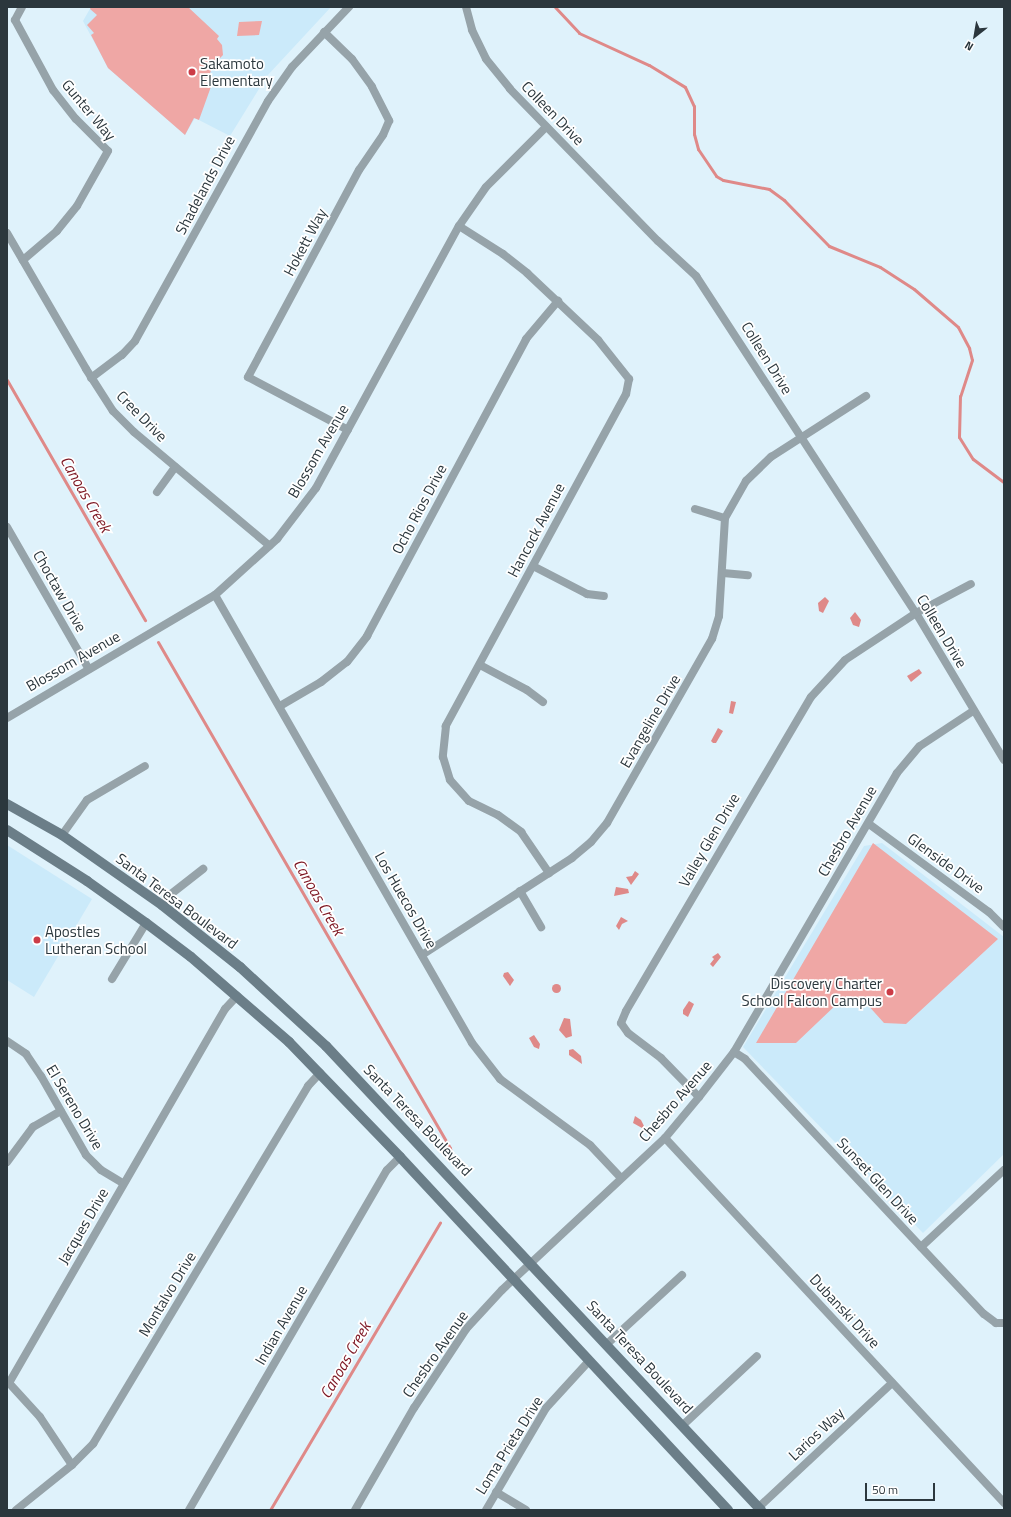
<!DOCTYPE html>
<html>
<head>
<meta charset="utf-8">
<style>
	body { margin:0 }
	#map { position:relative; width:1011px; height:1517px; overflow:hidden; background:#dff2fb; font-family:"Titillium Web",sans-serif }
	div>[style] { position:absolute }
	.built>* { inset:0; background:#cbeafa }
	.green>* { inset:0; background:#efa7a5 }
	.water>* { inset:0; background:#df8988 }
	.round { border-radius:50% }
	.stream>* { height:3px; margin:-1.5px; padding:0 1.5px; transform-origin:1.5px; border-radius:1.5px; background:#df8988 }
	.minor>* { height:8px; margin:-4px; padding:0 4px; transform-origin:4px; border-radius:4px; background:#96a3a9 }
	.secondary>* { height:10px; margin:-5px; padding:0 5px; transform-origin:5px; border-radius:5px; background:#6b7e88 }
	.dots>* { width:11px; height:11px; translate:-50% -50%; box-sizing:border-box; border:2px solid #fff; border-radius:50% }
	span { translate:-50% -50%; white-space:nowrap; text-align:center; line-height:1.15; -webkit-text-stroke:3.5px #fff; paint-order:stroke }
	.poi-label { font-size:15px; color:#2b373d }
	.left { translate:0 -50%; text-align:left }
	.right { translate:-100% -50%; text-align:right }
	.street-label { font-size:15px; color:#2b373d }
	.water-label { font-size:16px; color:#7d1622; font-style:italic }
	.frame { position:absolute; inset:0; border:8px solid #2b373d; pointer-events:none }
	.north { position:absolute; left:955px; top:16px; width:40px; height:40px; -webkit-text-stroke:3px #fff; paint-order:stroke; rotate:211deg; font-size:11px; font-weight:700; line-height:16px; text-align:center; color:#2b373d }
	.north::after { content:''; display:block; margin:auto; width:14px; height:18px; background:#2b373d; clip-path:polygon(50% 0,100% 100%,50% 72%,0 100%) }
	.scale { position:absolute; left:865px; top:1483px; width:70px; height:18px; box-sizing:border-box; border:2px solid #2b373d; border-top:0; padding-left:5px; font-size:12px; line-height:14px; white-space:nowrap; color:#2b373d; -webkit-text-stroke:3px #fff; paint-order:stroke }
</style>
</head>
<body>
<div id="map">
	<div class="built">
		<i style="clip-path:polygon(91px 7px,331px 7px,267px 76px,230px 136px,195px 118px,185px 135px,108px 68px,83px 21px)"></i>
		<i style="clip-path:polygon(882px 843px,1004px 937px,1004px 1154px,923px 1233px,743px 1047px,864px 846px)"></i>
		<i style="clip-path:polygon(7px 845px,92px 899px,34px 997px,7px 980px)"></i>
	</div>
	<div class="green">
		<i style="clip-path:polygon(91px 7px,188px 7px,219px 36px,217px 39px,222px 45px,223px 55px,213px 65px,209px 76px,213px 81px,199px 120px,194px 118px,185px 135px,108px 68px,91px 35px,94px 33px,87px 25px,97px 15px,90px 9px)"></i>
		<i style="clip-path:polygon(262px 21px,259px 35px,237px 36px,239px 22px)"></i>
		<i style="clip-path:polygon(873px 843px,998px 939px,906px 1024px,884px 1023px,866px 1003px,839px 1002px,796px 1043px,756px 1043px)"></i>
	</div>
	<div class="water">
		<i style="clip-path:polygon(825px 597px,829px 601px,823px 613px,819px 611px,818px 603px)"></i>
		<i style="clip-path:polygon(855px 612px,861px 620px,859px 627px,853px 625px,850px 618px)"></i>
		<i style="clip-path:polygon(919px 669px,922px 673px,911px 682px,907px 676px)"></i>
		<i style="clip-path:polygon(731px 701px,736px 702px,733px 714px,729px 713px)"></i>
		<i style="clip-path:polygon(718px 728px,723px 731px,716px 743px,713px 743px,711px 741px)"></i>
		<i style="clip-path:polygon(635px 871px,639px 874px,631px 885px,626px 877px,632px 876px)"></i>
		<i style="clip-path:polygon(616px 887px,628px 889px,629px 893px,614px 896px)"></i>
		<i style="clip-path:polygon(621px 917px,628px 921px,622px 924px,619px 930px,616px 926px)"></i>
		<i style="clip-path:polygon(718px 953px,721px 957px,713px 967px,710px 964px,714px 959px,712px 957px)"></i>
		<i style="clip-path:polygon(508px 972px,514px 980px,510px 986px,503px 976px,504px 973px)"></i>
		<i class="round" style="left:551.5px;top:983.5px;width:9px;height:9px"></i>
		<i style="clip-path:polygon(689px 1001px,694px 1004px,688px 1017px,683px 1014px,683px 1010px)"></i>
		<i style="clip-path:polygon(564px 1018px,570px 1019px,572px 1036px,566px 1038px,559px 1030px)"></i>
		<i style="clip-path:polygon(534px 1035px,540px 1044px,539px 1049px,534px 1047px,529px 1038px)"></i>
		<i style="clip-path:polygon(573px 1049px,581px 1056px,582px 1064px,569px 1055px,569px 1050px)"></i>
		<i style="clip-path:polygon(635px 1116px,641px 1120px,644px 1126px,642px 1128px,633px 1123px)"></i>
	</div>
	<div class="stream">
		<i style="left:555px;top:7px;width:35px;rotate:47deg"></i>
		<i style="left:579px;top:33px;width:77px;rotate:24.6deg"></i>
		<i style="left:649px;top:65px;width:42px;rotate:31.4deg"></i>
		<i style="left:685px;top:87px;width:21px;rotate:65deg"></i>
		<i style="left:694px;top:106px;width:28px;rotate:90deg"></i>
		<i style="left:694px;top:134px;width:16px;rotate:75deg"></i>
		<i style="left:698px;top:149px;width:32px;rotate:56deg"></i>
		<i style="left:716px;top:176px;width:8px;rotate:30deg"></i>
		<i style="left:723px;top:180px;width:47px;rotate:11.1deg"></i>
		<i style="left:769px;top:189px;width:19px;rotate:36deg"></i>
		<i style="left:784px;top:200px;width:64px;rotate:45.6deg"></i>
		<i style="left:829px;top:246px;width:55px;rotate:22.4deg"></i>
		<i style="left:880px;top:267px;width:40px;rotate:32.9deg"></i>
		<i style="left:914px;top:289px;width:58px;rotate:40.8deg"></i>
		<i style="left:958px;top:327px;width:24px;rotate:62deg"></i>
		<i style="left:969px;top:348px;width:12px;rotate:76deg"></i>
		<i style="left:972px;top:360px;width:38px;rotate:108deg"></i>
		<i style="left:960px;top:396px;width:41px;rotate:91.4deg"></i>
		<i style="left:959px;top:437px;width:26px;rotate:58deg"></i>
		<i style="left:973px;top:459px;width:39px;rotate:37deg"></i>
		<i style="left:7px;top:380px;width:277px;rotate:60.1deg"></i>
		<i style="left:158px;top:642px;width:584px;rotate:60.01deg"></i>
		<i style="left:450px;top:1148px;width:17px;rotate:77deg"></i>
		<i style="left:270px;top:1510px;width:334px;rotate:-59.4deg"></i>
	</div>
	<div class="minor">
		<i style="left:22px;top:7px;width:15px;rotate:118deg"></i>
		<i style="left:15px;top:20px;width:80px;rotate:61.5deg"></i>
		<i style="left:53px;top:90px;width:37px;rotate:52deg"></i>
		<i style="left:76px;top:119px;width:45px;rotate:45deg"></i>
		<i style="left:108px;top:151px;width:63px;rotate:119.4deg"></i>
		<i style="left:77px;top:206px;width:32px;rotate:129deg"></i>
		<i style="left:57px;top:231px;width:45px;rotate:139.5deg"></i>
		<i style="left:466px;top:7px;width:24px;rotate:75deg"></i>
		<i style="left:472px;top:30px;width:32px;rotate:64deg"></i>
		<i style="left:486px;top:59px;width:38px;rotate:51deg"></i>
		<i style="left:510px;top:89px;width:212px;rotate:45.8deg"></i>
		<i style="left:658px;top:241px;width:52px;rotate:42.6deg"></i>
		<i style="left:696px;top:276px;width:402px;rotate:56.9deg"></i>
		<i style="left:916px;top:613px;width:171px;rotate:59.1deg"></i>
		<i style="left:324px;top:32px;width:39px;rotate:44deg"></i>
		<i style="left:352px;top:59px;width:34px;rotate:54deg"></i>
		<i style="left:372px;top:87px;width:38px;rotate:63deg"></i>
		<i style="left:389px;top:121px;width:15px;rotate:113deg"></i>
		<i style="left:383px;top:135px;width:42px;rotate:124.4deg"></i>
		<i style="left:359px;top:170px;width:235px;rotate:118.2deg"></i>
		<i style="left:248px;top:377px;width:113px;rotate:27.9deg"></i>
		<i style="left:459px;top:226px;width:52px;rotate:32.5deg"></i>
		<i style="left:503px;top:254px;width:31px;rotate:38deg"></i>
		<i style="left:527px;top:273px;width:98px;rotate:43.3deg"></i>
		<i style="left:598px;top:340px;width:50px;rotate:51.5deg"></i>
		<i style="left:629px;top:379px;width:15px;rotate:101deg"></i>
		<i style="left:626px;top:394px;width:378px;rotate:118.5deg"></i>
		<i style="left:446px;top:726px;width:31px;rotate:96deg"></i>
		<i style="left:443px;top:757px;width:24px;rotate:73deg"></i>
		<i style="left:450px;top:780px;width:28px;rotate:48deg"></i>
		<i style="left:469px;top:801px;width:32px;rotate:26deg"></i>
		<i style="left:498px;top:815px;width:29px;rotate:36deg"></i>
		<i style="left:521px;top:832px;width:50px;rotate:55.7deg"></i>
		<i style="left:7px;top:233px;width:157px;rotate:59.8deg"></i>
		<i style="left:86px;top:369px;width:50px;rotate:57.3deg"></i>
		<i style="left:113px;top:411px;width:30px;rotate:45deg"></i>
		<i style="left:134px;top:432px;width:177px;rotate:40deg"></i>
		<i style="left:91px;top:378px;width:39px;rotate:-37deg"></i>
		<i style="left:122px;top:355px;width:19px;rotate:-47deg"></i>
		<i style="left:135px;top:341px;width:274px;rotate:-61deg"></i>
		<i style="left:268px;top:101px;width:42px;rotate:-54.8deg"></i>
		<i style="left:292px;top:67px;width:83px;rotate:-46.5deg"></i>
		<i style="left:157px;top:492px;width:31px;rotate:-54deg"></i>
		<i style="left:695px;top:509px;width:31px;rotate:17deg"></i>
		<i style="left:7px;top:527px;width:163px;rotate:60.1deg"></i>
		<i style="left:533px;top:566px;width:61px;rotate:27.4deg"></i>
		<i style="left:587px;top:594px;width:17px;rotate:7deg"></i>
		<i style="left:723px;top:573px;width:25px;rotate:5deg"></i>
		<i style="left:215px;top:595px;width:516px;rotate:60.16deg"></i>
		<i style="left:472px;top:1043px;width:46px;rotate:52.1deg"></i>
		<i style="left:500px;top:1079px;width:112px;rotate:36.3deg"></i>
		<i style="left:590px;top:1145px;width:45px;rotate:46.8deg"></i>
		<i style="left:480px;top:665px;width:53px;rotate:28deg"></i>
		<i style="left:527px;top:690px;width:20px;rotate:37deg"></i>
		<i style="left:280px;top:706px;width:48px;rotate:-30.3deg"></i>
		<i style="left:321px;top:682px;width:33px;rotate:-38deg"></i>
		<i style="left:347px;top:662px;width:33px;rotate:-52deg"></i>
		<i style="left:367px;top:636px;width:337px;rotate:-61.8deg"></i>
		<i style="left:526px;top:339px;width:50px;rotate:-49.9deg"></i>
		<i style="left:7px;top:718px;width:242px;rotate:-30.6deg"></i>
		<i style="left:215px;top:595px;width:84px;rotate:-42.1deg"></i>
		<i style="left:277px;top:539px;width:64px;rotate:-52.6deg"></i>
		<i style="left:316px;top:488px;width:298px;rotate:-61.4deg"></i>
		<i style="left:459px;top:226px;width:47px;rotate:-55.3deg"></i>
		<i style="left:486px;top:187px;width:85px;rotate:-45deg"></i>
		<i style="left:869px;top:824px;width:149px;rotate:36.3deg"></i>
		<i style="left:989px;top:912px;width:21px;rotate:45deg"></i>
		<i style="left:62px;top:835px;width:43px;rotate:-54.5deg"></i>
		<i style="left:87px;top:800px;width:67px;rotate:-30.4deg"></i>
		<i style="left:520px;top:891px;width:42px;rotate:59.7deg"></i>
		<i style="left:162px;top:905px;width:14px;rotate:-51deg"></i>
		<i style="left:171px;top:894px;width:41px;rotate:-38deg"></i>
		<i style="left:422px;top:955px;width:179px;rotate:-32.9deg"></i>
		<i style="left:572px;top:858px;width:25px;rotate:-40deg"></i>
		<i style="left:591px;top:842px;width:25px;rotate:-50deg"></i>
		<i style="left:607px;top:823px;width:212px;rotate:-60.3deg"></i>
		<i style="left:712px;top:639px;width:24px;rotate:-73deg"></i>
		<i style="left:719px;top:616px;width:98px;rotate:-86.5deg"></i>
		<i style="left:725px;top:518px;width:43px;rotate:-60.4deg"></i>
		<i style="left:746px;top:481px;width:35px;rotate:-44deg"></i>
		<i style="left:771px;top:457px;width:113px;rotate:-32.7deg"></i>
		<i style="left:112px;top:979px;width:66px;rotate:-58.7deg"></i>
		<i style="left:7px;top:1041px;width:23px;rotate:34deg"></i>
		<i style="left:26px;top:1054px;width:27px;rotate:56deg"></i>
		<i style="left:41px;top:1076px;width:91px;rotate:60.3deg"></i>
		<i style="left:86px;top:1155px;width:21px;rotate:45deg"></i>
		<i style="left:101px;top:1170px;width:26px;rotate:31deg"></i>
		<i style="left:734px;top:1052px;width:13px;rotate:32deg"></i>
		<i style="left:745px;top:1059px;width:349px;rotate:46.9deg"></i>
		<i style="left:984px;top:1314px;width:15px;rotate:37deg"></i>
		<i style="left:996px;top:1323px;width:8px"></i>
		<i style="left:699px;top:1097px;width:54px;rotate:-134.3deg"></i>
		<i style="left:661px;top:1058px;width:41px;rotate:-142.9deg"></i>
		<i style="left:628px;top:1033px;width:12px;rotate:-125deg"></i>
		<i style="left:621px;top:1023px;width:13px;rotate:-67deg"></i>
		<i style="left:626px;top:1011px;width:364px;rotate:-59.5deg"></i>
		<i style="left:811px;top:697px;width:50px;rotate:-47.4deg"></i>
		<i style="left:845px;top:660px;width:85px;rotate:-33.5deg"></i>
		<i style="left:916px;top:613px;width:62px;rotate:-27.8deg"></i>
		<i style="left:665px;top:1138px;width:498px;rotate:47.1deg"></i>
		<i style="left:7px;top:1162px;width:44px;rotate:-53.4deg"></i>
		<i style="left:33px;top:1127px;width:32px;rotate:-30deg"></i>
		<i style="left:921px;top:1247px;width:113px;rotate:-42.9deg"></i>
		<i style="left:607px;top:1344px;width:102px;rotate:-42.6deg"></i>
		<i style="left:683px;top:1425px;width:101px;rotate:-43deg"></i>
		<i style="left:72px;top:1465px;width:58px;rotate:-123.7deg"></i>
		<i style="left:40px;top:1417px;width:46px;rotate:-132.4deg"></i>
		<i style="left:9px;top:1383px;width:432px;rotate:-60deg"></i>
		<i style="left:225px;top:1009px;width:18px;rotate:-47deg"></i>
		<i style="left:496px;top:1492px;width:35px;rotate:31deg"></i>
		<i style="left:759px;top:1507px;width:182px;rotate:-43deg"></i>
		<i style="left:16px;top:1510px;width:72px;rotate:-38.8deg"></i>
		<i style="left:72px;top:1465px;width:30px;rotate:-45deg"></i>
		<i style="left:93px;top:1444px;width:418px;rotate:-59deg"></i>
		<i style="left:308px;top:1086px;width:18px;rotate:-47deg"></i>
		<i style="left:189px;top:1510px;width:393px;rotate:-59.8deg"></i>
		<i style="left:387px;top:1170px;width:18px;rotate:-45deg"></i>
		<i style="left:355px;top:1510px;width:118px;rotate:-60deg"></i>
		<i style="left:414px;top:1408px;width:95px;rotate:-56.6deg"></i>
		<i style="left:466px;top:1329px;width:53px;rotate:-47.3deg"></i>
		<i style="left:502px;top:1290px;width:223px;rotate:-43deg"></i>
		<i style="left:665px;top:1138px;width:53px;rotate:-50.3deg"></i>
		<i style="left:699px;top:1097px;width:57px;rotate:-52.1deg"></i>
		<i style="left:734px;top:1052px;width:323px;rotate:-59.7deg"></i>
		<i style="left:897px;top:773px;width:35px;rotate:-50deg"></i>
		<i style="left:920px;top:746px;width:64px;rotate:-33.4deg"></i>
		<i style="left:486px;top:1510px;width:118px;rotate:-59.5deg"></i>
		<i style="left:546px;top:1408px;width:64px;rotate:-47.5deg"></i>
	</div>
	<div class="secondary">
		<i style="left:7px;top:804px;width:63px;rotate:29.4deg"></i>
		<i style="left:62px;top:835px;width:122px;rotate:35deg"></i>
		<i style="left:162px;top:905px;width:100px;rotate:38.5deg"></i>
		<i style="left:240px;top:967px;width:117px;rotate:42.6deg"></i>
		<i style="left:326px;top:1046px;width:636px;rotate:46.85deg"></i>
		<i style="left:7px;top:830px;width:95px;rotate:32.5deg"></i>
		<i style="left:87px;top:881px;width:72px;rotate:35.4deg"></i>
		<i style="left:146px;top:923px;width:56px;rotate:37.1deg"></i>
		<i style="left:191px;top:957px;width:130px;rotate:40.9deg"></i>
		<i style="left:289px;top:1042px;width:160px;rotate:46deg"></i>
		<i style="left:400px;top:1157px;width:482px;rotate:47.1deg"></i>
	</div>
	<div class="dots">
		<i style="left:192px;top:72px;background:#cc3c47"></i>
		<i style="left:37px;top:940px;background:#cc3c47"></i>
		<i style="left:890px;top:992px;background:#cc3c47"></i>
	</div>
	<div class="poi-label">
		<span class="left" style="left:200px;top:72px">Sakamoto<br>Elementary</span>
		<span class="left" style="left:45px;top:940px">Apostles<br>Lutheran School</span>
		<span class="right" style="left:882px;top:992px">Discovery Charter<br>School Falcon Campus</span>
	</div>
	<div class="street-label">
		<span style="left:89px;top:110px;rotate:50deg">Gunter Way</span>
		<span style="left:553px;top:113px;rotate:46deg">Colleen Drive</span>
		<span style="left:205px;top:185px;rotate:-62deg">Shadelands Drive</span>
		<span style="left:305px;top:242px;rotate:-62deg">Hokett Way</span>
		<span style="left:767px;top:358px;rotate:58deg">Colleen Drive</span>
		<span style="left:142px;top:416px;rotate:45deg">Cree Drive</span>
		<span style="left:318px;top:451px;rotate:-60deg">Blossom Avenue</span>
		<span style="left:419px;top:509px;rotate:-62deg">Ocho Rios Drive</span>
		<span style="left:536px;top:530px;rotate:-62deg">Hancock Avenue</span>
		<span style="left:60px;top:591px;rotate:60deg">Choctaw Drive</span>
		<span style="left:942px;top:631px;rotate:59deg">Colleen Drive</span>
		<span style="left:73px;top:661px;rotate:-30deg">Blossom Avenue</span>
		<span style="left:650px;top:721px;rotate:-60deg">Evangeline Drive</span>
		<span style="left:847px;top:831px;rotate:-60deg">Chesbro Avenue</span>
		<span style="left:709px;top:840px;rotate:-60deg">Valley Glen Drive</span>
		<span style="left:946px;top:863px;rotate:36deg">Glenside Drive</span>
		<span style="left:406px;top:900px;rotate:60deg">Los Huecos Drive</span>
		<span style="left:177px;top:901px;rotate:37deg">Santa Teresa Boulevard</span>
		<span style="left:675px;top:1101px;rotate:-49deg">Chesbro Avenue</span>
		<span style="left:75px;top:1107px;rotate:59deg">El Sereno Drive</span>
		<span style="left:418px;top:1120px;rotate:46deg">Santa Teresa Boulevard</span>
		<span style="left:878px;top:1181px;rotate:47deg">Sunset Glen Drive</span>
		<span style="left:83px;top:1226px;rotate:-60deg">Jacques Drive</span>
		<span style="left:167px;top:1294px;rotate:-59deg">Montalvo Drive</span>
		<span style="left:845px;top:1311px;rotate:47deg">Dubanski Drive</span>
		<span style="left:281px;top:1325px;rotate:-60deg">Indian Avenue</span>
		<span style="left:435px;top:1354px;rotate:-55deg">Chesbro Avenue</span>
		<span style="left:640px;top:1357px;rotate:47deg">Santa Teresa Boulevard</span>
		<span style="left:816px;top:1434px;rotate:-43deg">Larios Way</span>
		<span style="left:509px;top:1445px;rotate:-58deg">Loma Prieta Drive</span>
	</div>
	<div class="water-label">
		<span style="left:86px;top:494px;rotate:60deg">Canoas Creek</span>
		<span style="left:319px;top:897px;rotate:60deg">Canoas Creek</span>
		<span style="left:345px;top:1360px;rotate:-60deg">Canoas Creek</span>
	</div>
	<div class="frame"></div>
	<div class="north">N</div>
	<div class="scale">50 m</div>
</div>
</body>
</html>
